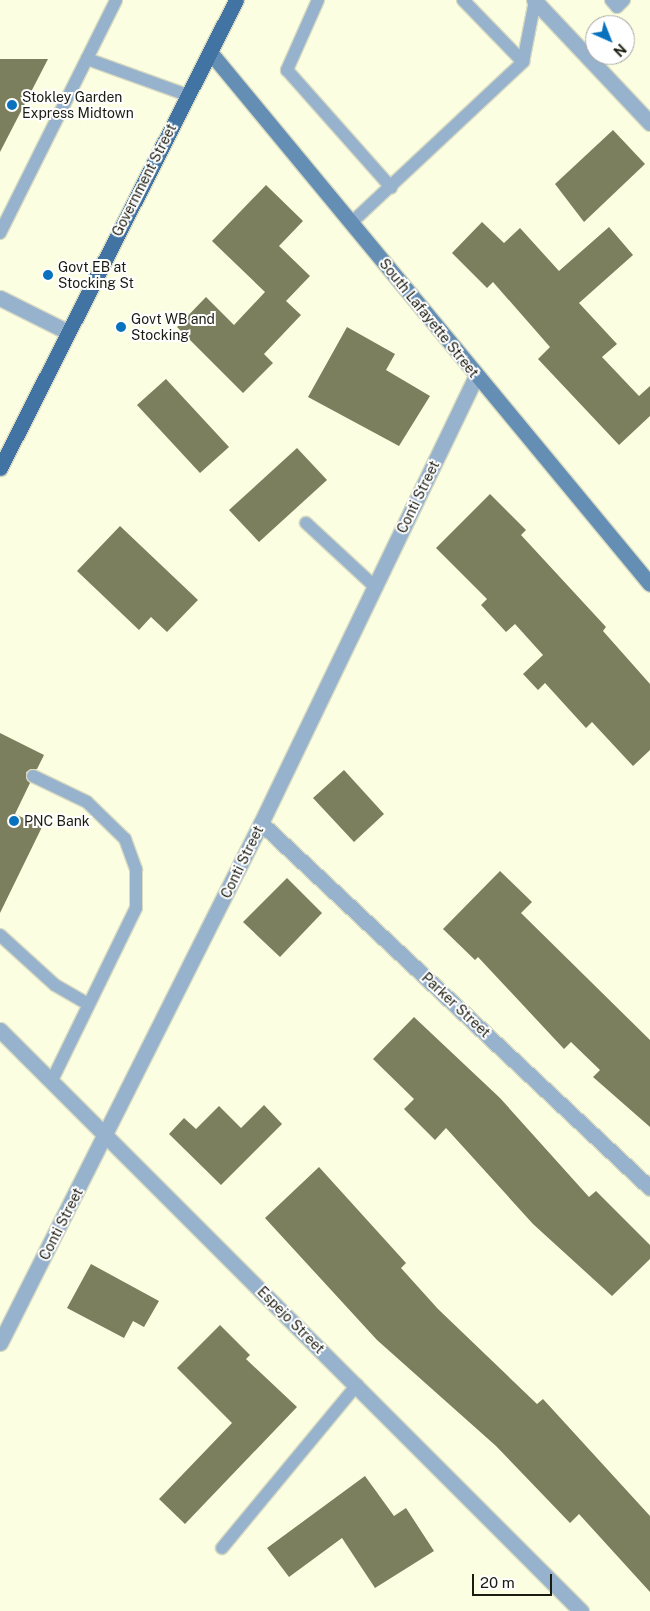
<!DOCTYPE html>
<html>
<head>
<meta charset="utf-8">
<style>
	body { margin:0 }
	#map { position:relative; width:650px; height:1611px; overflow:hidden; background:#fbfee1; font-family:"Public Sans",sans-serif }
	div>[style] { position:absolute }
	.building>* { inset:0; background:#7c7f5d }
	.roads { filter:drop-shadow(1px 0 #d7dac0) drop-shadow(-1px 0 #d7dac0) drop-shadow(0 1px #d7dac0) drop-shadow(0 -1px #d7dac0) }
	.lane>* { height:12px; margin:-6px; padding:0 6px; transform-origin:6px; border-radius:6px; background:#97b2cd }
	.street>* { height:15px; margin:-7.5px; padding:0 7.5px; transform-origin:7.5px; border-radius:7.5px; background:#97b2cd }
	.secondary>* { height:15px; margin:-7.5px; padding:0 7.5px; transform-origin:7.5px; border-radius:7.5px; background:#658eb5 }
	.primary>* { height:15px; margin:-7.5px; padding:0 7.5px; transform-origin:7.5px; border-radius:7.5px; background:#4173a3 }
	.dots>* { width:14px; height:14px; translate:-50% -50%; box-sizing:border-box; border:2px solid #fff; border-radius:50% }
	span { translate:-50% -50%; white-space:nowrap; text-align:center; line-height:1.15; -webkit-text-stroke:4px #fff; paint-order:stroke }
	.poi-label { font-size:14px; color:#1b1c11 }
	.left { translate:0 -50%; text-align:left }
	.street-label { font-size:14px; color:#1b1c11 }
	.north { position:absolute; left:585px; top:15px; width:50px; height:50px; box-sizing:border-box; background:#fff; border:1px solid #a4a4a0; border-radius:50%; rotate:136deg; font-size:14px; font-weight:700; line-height:20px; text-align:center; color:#1b1c11 }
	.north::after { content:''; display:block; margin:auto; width:18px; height:22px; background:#0972be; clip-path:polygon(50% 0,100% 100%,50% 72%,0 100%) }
	.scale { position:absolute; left:472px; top:1574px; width:80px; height:22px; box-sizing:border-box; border:2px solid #1b1c11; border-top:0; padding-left:6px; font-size:15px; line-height:18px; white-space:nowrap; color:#1b1c11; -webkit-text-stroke:4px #fff; paint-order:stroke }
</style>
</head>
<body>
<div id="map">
	<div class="building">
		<i style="clip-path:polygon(0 59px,48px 59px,0 152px)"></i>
		<i style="clip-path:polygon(613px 130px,645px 164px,584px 222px,555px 184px)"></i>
		<i style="clip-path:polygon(266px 185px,303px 221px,279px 246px,310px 276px,286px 301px,301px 315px,264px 354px,273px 363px,243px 393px,177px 327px,206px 297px,234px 325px,265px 292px,212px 241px)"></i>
		<i style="clip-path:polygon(482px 222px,504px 243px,520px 228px,559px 271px,609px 227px,633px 255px,579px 303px,617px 344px,602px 357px,639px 396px,650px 386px,650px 416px,619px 445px,538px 359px,550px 347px,493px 282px,487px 288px,452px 253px)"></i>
		<i style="clip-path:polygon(347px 327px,395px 354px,386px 370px,430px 396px,399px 446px,308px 397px)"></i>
		<i style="clip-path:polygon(166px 379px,229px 447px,200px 473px,137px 405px)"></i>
		<i style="clip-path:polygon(297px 448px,327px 480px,259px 542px,229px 510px)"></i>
		<i style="clip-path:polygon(490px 494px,526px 530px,521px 535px,606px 627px,603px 631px,650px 684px,650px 750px,633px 766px,592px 722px,586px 728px,545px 683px,538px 690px,523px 674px,543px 655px,515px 624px,506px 632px,481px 605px,487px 599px,436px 548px)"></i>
		<i style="clip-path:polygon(120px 526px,198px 600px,167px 632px,151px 617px,139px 630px,77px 571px)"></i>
		<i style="clip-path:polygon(0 733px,44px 755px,37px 769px,26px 772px,30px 783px,15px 814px,42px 827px,0 913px)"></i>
		<i style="clip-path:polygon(344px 770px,384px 814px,354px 842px,313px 798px)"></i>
		<i style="clip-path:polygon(500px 871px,532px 902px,521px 913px,650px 1040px,650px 1127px,593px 1077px,600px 1070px,571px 1042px,564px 1049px,478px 957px,475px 960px,443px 929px)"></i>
		<i style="clip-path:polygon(287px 878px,322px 913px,280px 957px,243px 922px)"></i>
		<i style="clip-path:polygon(414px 1017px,500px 1098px,589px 1197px,596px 1191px,650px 1245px,650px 1259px,612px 1296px,533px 1224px,446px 1128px,435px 1140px,404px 1109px,414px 1099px,373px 1059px)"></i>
		<i style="clip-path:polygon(264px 1105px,282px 1124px,221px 1185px,169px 1134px,184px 1118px,196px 1129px,219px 1106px,241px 1128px)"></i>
		<i style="clip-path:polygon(319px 1167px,406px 1263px,401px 1268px,438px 1309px,537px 1404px,543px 1399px,650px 1516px,650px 1592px,579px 1514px,570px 1523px,496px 1446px,377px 1340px,265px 1218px)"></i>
		<i style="clip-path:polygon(91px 1264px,159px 1301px,144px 1327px,133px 1321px,124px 1338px,67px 1308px)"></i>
		<i style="clip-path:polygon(220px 1325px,250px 1355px,246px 1359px,297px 1407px,185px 1524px,159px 1499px,232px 1423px,177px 1368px)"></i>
		<i style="clip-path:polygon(365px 1476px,394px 1516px,406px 1508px,434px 1551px,375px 1588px,342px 1538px,289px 1577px,267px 1548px)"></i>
	</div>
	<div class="roads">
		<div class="lane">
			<i style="left:318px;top:0;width:77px;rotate:113.9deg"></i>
			<i style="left:287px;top:70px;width:157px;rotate:48.4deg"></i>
			<i style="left:463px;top:0;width:86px;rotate:45.9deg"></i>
			<i style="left:611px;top:0;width:9px;rotate:49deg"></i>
			<i style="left:617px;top:7px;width:10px;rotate:-45deg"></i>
			<i style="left:87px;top:59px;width:106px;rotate:19.8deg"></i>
			<i style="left:351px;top:223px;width:236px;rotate:-43.1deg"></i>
			<i style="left:523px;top:62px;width:62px;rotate:-78.9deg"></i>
			<i style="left:0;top:233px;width:260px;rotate:-63.5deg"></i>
			<i style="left:306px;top:523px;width:94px;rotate:42.8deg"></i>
			<i style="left:33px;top:776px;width:60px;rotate:25.7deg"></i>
			<i style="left:87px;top:802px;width:53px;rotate:44.2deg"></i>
			<i style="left:125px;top:839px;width:33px;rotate:70deg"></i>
			<i style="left:136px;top:870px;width:38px;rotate:90deg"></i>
			<i style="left:136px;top:908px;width:194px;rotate:116deg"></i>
			<i style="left:0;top:935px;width:74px;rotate:42.3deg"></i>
			<i style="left:55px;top:985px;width:39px;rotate:30deg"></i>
			<i style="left:222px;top:1548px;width:212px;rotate:-50.4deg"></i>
		</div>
		<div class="street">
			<i style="left:534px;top:0;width:169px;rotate:46.7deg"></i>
			<i style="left:0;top:298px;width:76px;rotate:26.6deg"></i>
			<i style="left:261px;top:823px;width:533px;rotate:43.18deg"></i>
			<i style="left:0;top:1030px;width:822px;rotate:45deg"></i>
			<i style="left:0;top:1343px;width:582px;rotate:-63.35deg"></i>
			<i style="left:261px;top:823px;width:496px;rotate:-64.3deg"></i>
		</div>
		<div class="secondary">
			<i style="left:210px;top:52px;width:690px;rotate:50.41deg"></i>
		</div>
		<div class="primary">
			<i style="left:0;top:468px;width:524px;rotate:-63.24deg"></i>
		</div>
	</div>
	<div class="dots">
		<i style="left:12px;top:105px;background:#0972be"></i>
		<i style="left:48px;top:275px;background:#0972be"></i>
		<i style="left:121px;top:327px;background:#0972be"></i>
		<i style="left:14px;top:821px;background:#0972be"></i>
	</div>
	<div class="poi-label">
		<span class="left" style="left:22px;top:105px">Stokley Garden<br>Express Midtown</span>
		<span class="left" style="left:58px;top:275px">Govt EB at<br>Stocking St</span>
		<span class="left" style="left:131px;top:327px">Govt WB and<br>Stocking</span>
		<span class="left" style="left:24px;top:821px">PNC Bank</span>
	</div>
	<div class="street-label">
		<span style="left:144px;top:180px;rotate:-63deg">Government Street</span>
		<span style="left:429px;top:318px;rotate:51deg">South Lafayette Street</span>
		<span style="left:418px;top:497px;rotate:-64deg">Conti Street</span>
		<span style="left:242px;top:862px;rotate:-64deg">Conti Street</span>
		<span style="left:456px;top:1005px;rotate:43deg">Parker Street</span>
		<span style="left:61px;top:1224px;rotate:-63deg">Conti Street</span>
		<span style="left:291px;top:1320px;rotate:45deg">Espejo Street</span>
	</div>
	<div class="north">N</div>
	<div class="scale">20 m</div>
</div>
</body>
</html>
